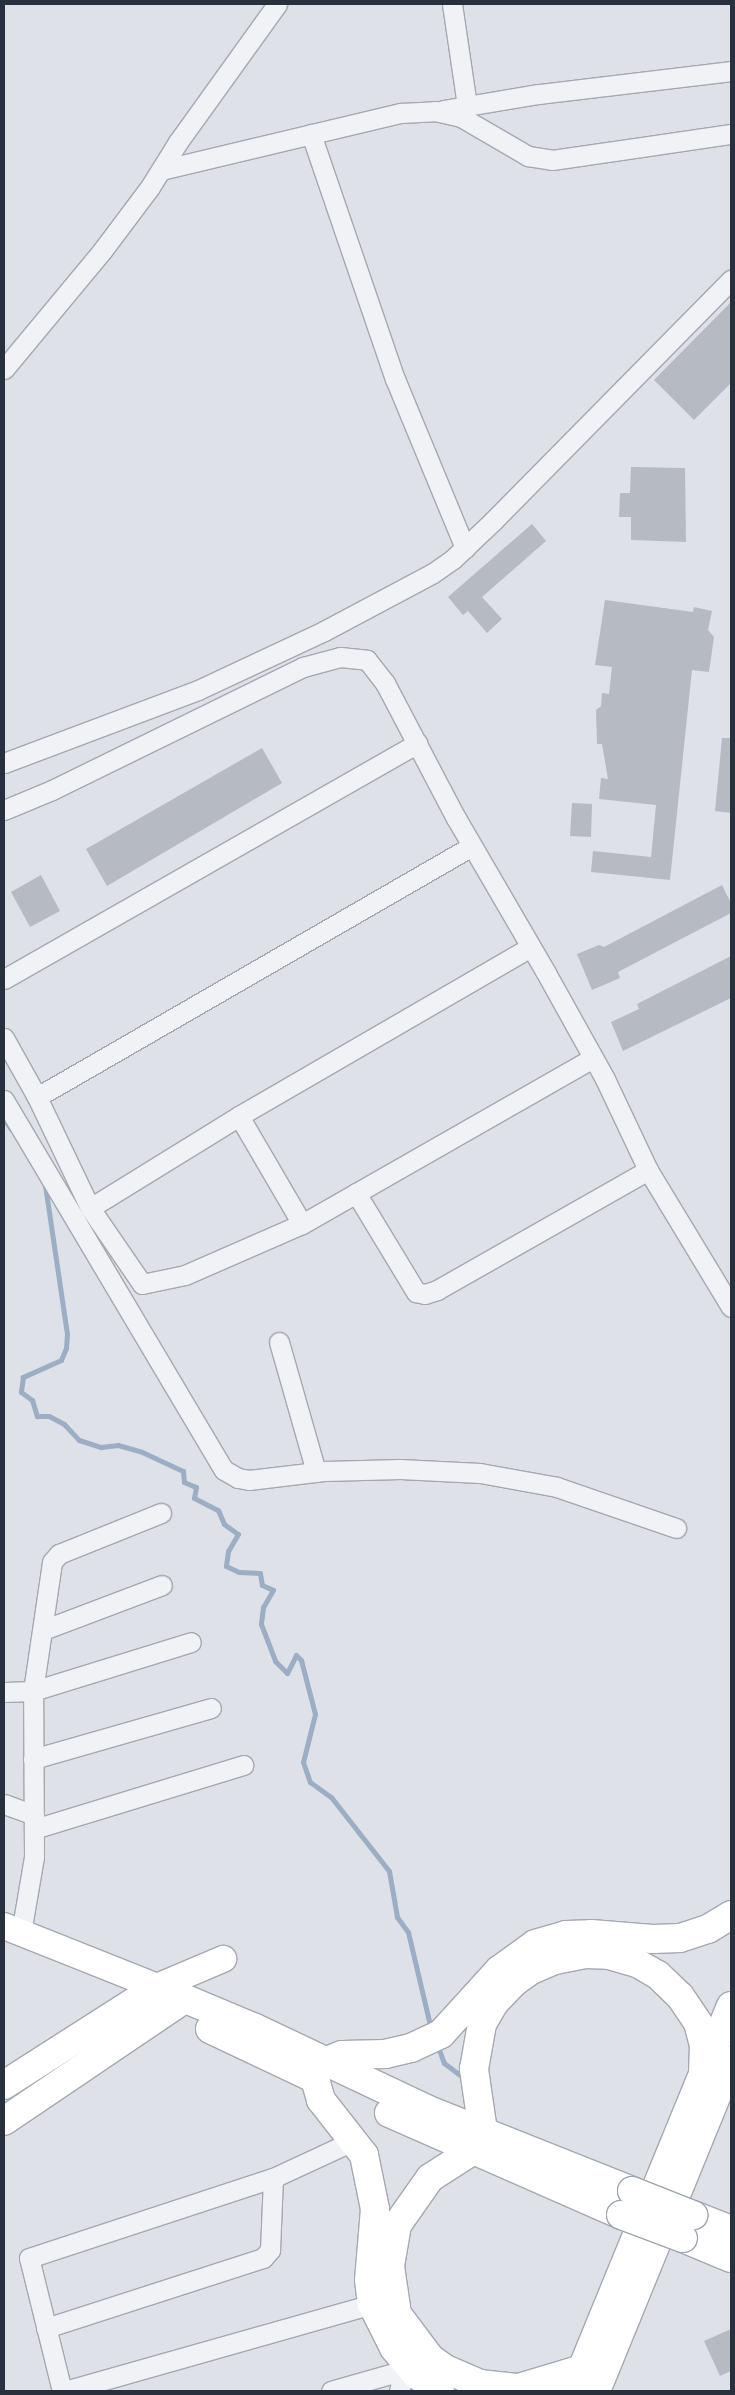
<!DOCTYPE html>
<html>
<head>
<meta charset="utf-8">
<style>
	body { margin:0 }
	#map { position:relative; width:735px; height:2395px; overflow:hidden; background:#dee1e7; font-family:Jost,sans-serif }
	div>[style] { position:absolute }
	.stream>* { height:5px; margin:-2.5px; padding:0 2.5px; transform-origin:2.5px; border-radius:2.5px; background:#9baec5 }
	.building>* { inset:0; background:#b6bac3 }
	.roads { filter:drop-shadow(1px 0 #a4a8b1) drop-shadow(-1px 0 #a4a8b1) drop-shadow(0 1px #a4a8b1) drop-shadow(0 -1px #a4a8b1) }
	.minor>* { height:19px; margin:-9.5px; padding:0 9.5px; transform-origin:9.5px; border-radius:9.5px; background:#f0f2f5 }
	.secondary>* { height:26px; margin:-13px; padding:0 13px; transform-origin:13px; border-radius:13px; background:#fff }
	.primary>* { height:28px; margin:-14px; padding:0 14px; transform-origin:14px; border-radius:14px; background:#fff }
	.bridges { filter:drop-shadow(1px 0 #9ea5b2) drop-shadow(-1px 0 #9ea5b2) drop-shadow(0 1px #9ea5b2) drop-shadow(0 -1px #9ea5b2) }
	.primary-bridge>* { height:28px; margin:-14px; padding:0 14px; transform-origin:14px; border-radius:14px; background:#fff }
	span { translate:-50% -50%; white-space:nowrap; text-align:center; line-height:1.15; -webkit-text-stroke:4.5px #edf0f5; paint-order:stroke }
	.frame { position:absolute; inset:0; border:5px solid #282f3d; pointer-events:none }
</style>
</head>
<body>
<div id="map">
	<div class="stream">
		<i style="left:4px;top:1119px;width:12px;rotate:55deg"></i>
		<i style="left:45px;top:1185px;width:151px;rotate:81.6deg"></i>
		<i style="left:67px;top:1334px;width:14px;rotate:94deg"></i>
		<i style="left:66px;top:1348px;width:13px;rotate:113deg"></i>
		<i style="left:61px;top:1360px;width:42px;rotate:155.9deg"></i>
		<i style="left:23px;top:1377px;width:15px;rotate:98deg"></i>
		<i style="left:21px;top:1392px;width:14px;rotate:36deg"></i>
		<i style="left:32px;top:1400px;width:17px;rotate:73deg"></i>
		<i style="left:37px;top:1416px;width:12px"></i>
		<i style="left:49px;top:1416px;width:17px;rotate:28deg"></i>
		<i style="left:64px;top:1424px;width:22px;rotate:47deg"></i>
		<i style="left:79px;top:1440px;width:23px;rotate:18deg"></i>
		<i style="left:101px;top:1447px;width:17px;rotate:-7deg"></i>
		<i style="left:118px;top:1445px;width:25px;rotate:16deg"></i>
		<i style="left:142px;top:1452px;width:45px;rotate:24.9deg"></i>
		<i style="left:183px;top:1471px;width:11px;rotate:85deg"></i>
		<i style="left:184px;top:1482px;width:13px;rotate:23deg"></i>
		<i style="left:196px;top:1487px;width:11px;rotate:100deg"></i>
		<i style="left:194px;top:1498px;width:27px;rotate:27deg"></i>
		<i style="left:218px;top:1510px;width:15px;rotate:67deg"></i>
		<i style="left:224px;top:1524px;width:17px;rotate:36deg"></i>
		<i style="left:238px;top:1534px;width:20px;rotate:120deg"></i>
		<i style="left:228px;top:1551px;width:15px;rotate:98deg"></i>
		<i style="left:226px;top:1566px;width:14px;rotate:25deg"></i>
		<i style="left:239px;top:1572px;width:21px;rotate:3deg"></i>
		<i style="left:260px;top:1573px;width:12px;rotate:81deg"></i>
		<i style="left:262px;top:1585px;width:12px;rotate:24deg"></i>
		<i style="left:273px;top:1590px;width:20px;rotate:120deg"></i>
		<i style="left:263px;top:1607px;width:17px;rotate:97deg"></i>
		<i style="left:261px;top:1624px;width:40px;rotate:69deg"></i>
		<i style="left:275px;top:1661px;width:17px;rotate:45deg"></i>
		<i style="left:287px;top:1673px;width:20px;rotate:-63deg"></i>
		<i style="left:296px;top:1655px;width:7px;rotate:45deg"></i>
		<i style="left:301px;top:1660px;width:56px;rotate:75.5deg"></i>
		<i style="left:315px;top:1714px;width:49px;rotate:104deg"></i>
		<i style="left:303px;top:1762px;width:21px;rotate:71deg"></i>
		<i style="left:310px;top:1782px;width:26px;rotate:36deg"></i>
		<i style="left:331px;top:1797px;width:94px;rotate:51.9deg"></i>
		<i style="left:389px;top:1871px;width:47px;rotate:80.1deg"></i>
		<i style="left:397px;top:1917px;width:19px;rotate:54deg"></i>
		<i style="left:408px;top:1932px;width:100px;rotate:76.7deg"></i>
		<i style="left:437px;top:2044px;width:20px;rotate:70deg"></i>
		<i style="left:444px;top:2063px;width:26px;rotate:37deg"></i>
	</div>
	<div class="building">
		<i style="clip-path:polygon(731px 302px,731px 383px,694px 420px,654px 380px)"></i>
		<i style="clip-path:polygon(631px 467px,685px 468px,686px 542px,631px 540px,631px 517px,619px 517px,620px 493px,630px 493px)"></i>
		<i style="clip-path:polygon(532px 524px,546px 541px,482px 597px,502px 619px,487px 633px,468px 611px,463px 615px,448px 597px)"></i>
		<i style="clip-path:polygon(605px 600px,693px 612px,694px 607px,712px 611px,708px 630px,714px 637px,709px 672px,692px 670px,670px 880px,591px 872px,593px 851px,651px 857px,656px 805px,599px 799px,601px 778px,608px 779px,602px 744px,597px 744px,596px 710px,601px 706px,602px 693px,609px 694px,612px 667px,595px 665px)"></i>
		<i style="clip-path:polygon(722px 738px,731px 738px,731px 813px,715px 811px)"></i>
		<i style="clip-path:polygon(262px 748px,282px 783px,107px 886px,86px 849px)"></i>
		<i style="clip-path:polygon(572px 803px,592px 804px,591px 837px,570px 836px)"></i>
		<i style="clip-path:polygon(41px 875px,60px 911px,30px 927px,11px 892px)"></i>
		<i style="clip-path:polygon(722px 885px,731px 903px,731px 913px,618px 972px,620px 978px,592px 990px,577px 954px,599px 945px,604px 947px)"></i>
		<i style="clip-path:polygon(731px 956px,731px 998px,623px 1051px,611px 1022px,639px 1009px,637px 1004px)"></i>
		<i style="clip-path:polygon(731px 2329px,731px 2371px,720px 2376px,704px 2341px)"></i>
	</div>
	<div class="roads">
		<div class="minor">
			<i style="left:452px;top:4px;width:103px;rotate:81.6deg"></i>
			<i style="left:443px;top:110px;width:97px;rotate:-9.5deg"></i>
			<i style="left:539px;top:94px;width:193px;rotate:-6.8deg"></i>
			<i style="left:311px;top:134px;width:259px;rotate:71.1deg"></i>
			<i style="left:395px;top:379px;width:183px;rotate:67.5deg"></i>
			<i style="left:161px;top:170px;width:247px;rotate:-13.4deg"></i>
			<i style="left:401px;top:113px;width:34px;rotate:-3deg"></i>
			<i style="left:435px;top:111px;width:27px;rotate:13deg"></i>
			<i style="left:461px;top:117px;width:78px;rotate:30.2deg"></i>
			<i style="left:528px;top:156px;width:24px;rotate:9deg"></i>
			<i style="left:552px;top:160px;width:181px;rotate:-8.3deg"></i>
			<i style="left:4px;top:369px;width:153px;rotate:-50.3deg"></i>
			<i style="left:102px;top:251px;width:80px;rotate:-53.1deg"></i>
			<i style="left:150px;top:187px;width:53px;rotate:-58.1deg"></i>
			<i style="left:178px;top:142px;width:170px;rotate:-54.3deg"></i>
			<i style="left:4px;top:763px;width:207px;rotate:-20.6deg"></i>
			<i style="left:198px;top:690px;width:139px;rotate:-25.1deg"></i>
			<i style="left:324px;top:631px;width:123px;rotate:-28deg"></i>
			<i style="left:433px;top:573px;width:24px;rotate:-35deg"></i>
			<i style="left:453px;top:559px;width:55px;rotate:-43.5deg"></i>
			<i style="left:493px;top:521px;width:339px;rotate:-45.4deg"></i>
			<i style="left:4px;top:810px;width:52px;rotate:-22.6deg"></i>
			<i style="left:52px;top:790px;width:280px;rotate:-26.1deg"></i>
			<i style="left:303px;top:667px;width:38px;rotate:-15deg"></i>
			<i style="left:340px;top:657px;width:27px;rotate:6deg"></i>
			<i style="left:367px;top:660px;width:29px;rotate:52deg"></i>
			<i style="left:385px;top:683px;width:153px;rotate:62.3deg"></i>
			<i style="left:456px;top:818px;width:177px;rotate:59.8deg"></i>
			<i style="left:545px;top:971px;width:124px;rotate:60.9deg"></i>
			<i style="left:605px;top:1079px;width:101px;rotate:64.7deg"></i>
			<i style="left:648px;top:1170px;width:160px;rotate:58.8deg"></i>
			<i style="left:4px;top:979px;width:476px;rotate:-29.7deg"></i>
			<i style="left:4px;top:1038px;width:68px;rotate:60.8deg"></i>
			<i style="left:37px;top:1097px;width:123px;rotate:64.5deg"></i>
			<i style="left:90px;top:1208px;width:92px;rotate:55.6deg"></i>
			<i style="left:142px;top:1284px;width:44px;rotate:-11.8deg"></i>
			<i style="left:185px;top:1275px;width:128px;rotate:-23.6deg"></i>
			<i style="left:302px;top:1224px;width:335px;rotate:-29.7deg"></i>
			<i style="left:37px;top:1097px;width:502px;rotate:-29.99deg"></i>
			<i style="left:4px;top:1100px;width:430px;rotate:59.3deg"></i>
			<i style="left:224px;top:1470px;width:16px;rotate:30deg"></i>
			<i style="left:238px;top:1478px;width:11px;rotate:10deg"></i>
			<i style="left:249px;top:1480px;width:77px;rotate:-6.8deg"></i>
			<i style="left:325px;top:1471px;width:75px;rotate:-1.5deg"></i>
			<i style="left:400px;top:1469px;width:80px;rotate:2.9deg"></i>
			<i style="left:480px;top:1473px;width:78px;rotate:10.3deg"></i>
			<i style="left:557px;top:1487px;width:126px;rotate:19deg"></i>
			<i style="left:239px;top:1116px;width:125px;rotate:59.7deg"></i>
			<i style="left:356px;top:1193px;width:116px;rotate:58.8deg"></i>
			<i style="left:416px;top:1292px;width:9px;rotate:13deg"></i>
			<i style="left:425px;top:1294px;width:13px;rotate:-18deg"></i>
			<i style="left:437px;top:1290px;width:243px;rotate:-29.6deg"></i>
			<i style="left:90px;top:1208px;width:175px;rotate:-31.7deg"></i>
			<i style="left:239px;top:1116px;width:337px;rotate:-30.1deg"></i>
			<i style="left:279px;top:1342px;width:135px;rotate:74.1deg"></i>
			<i style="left:43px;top:1630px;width:127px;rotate:-20.7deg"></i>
			<i style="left:4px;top:1692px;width:29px;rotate:-2deg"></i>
			<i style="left:33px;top:1691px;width:165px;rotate:-17.2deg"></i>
			<i style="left:33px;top:1759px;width:185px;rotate:-16deg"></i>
			<i style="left:4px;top:1804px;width:32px;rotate:20deg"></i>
			<i style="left:34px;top:1829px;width:219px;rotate:-17deg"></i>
			<i style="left:21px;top:1933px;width:77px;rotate:-80.3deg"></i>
			<i style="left:34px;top:1857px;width:166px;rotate:-90.3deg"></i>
			<i style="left:33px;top:1691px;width:130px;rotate:-81.6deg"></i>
			<i style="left:52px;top:1562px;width:11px;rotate:-49deg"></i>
			<i style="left:59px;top:1554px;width:110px;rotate:-21.9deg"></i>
			<i style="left:46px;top:2328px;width:228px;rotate:-17.9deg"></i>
			<i style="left:263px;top:2258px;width:11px;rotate:-49deg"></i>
			<i style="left:270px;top:2250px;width:72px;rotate:-87.6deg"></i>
			<i style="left:397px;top:2373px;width:12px;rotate:70deg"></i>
			<i style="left:401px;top:2384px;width:7px;rotate:106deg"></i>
			<i style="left:62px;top:2391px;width:137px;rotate:-103.9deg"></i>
			<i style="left:29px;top:2258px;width:257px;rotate:-18.2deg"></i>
			<i style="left:273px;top:2178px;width:90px;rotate:-24.9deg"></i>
			<i style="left:65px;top:2391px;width:319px;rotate:-15.8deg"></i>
			<i style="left:331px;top:2391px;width:84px;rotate:-15.9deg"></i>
		</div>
		<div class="secondary">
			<i style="left:4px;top:1926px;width:165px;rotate:21.7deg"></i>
			<i style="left:157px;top:1987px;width:72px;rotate:-23deg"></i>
		</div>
		<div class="primary">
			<i style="left:210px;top:2029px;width:117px;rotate:25.3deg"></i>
			<i style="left:324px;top:2062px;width:19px;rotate:-21deg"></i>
			<i style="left:342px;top:2055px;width:43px;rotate:-1.3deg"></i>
			<i style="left:385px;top:2054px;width:27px;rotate:-13deg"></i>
			<i style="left:411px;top:2048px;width:33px;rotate:-25deg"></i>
			<i style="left:441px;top:2034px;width:86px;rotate:-47.8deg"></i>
			<i style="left:499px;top:1970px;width:44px;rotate:-35.8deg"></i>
			<i style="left:535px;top:1944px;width:32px;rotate:-16deg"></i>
			<i style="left:566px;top:1935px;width:25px;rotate:-2deg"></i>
			<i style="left:591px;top:1934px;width:62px;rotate:4.6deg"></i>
			<i style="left:653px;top:1939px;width:27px;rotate:-2deg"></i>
			<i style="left:680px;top:1938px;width:29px;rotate:-18deg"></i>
			<i style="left:708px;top:1929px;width:27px;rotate:-31deg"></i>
			<i style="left:315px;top:2079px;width:22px;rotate:74deg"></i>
			<i style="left:321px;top:2100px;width:70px;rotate:52deg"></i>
			<i style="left:364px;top:2155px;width:55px;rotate:78.5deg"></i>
			<i style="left:375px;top:2209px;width:71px;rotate:94.8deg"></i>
			<i style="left:369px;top:2280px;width:24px;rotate:83deg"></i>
			<i style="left:372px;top:2304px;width:49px;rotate:63.4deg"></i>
			<i style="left:394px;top:2348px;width:35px;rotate:50deg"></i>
			<i style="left:417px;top:2375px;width:28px;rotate:35deg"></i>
			<i style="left:4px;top:2085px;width:182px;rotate:-32.6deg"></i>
			<i style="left:157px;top:1987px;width:106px;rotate:22.7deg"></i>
			<i style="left:255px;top:2028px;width:189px;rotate:25.3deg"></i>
			<i style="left:426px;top:2109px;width:222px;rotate:21.7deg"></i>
			<i style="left:389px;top:2113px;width:253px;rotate:23.7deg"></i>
			<i style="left:4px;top:2121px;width:217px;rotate:-34.1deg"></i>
			<i style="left:483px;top:2131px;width:63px;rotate:-98.3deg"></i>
			<i style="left:474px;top:2069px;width:46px;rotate:-79.9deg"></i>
			<i style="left:482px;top:2024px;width:24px;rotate:-60deg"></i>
			<i style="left:494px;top:2003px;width:28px;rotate:-46deg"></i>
			<i style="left:513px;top:1983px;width:22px;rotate:-36deg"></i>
			<i style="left:531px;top:1970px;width:26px;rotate:-23deg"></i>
			<i style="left:555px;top:1960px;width:31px;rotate:-11deg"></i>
			<i style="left:585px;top:1954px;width:24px;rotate:2deg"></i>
			<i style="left:609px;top:1955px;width:29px;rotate:16deg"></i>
			<i style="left:637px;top:1963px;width:24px;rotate:30deg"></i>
			<i style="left:658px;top:1975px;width:30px;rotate:44deg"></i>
			<i style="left:680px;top:1996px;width:32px;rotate:56deg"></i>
			<i style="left:698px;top:2023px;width:23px;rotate:75deg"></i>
			<i style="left:704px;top:2045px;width:27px;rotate:92deg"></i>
			<i style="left:472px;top:2151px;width:50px;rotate:147.3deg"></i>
			<i style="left:430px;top:2178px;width:57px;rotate:125.1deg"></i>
			<i style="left:397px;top:2225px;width:42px;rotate:99.7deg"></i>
			<i style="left:390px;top:2266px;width:49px;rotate:81.7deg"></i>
			<i style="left:397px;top:2314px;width:55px;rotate:53.1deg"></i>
			<i style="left:430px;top:2358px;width:19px;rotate:36deg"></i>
			<i style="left:445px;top:2369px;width:38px;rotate:23deg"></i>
			<i style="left:480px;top:2384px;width:39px;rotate:6deg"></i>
			<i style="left:519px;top:2388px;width:66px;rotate:-16.8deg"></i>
			<i style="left:693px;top:2215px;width:41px;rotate:21.5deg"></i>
			<i style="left:683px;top:2238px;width:52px;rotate:22.6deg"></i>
			<i style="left:573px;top:2391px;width:416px;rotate:-67.7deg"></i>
			<i style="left:596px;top:2391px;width:357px;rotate:-67.8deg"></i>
		</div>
	</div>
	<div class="bridges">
		<div class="primary-bridge">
			<i style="left:632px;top:2191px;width:66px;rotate:21.5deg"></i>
			<i style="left:621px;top:2215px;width:66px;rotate:20.4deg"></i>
		</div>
	</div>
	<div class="frame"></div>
</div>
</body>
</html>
